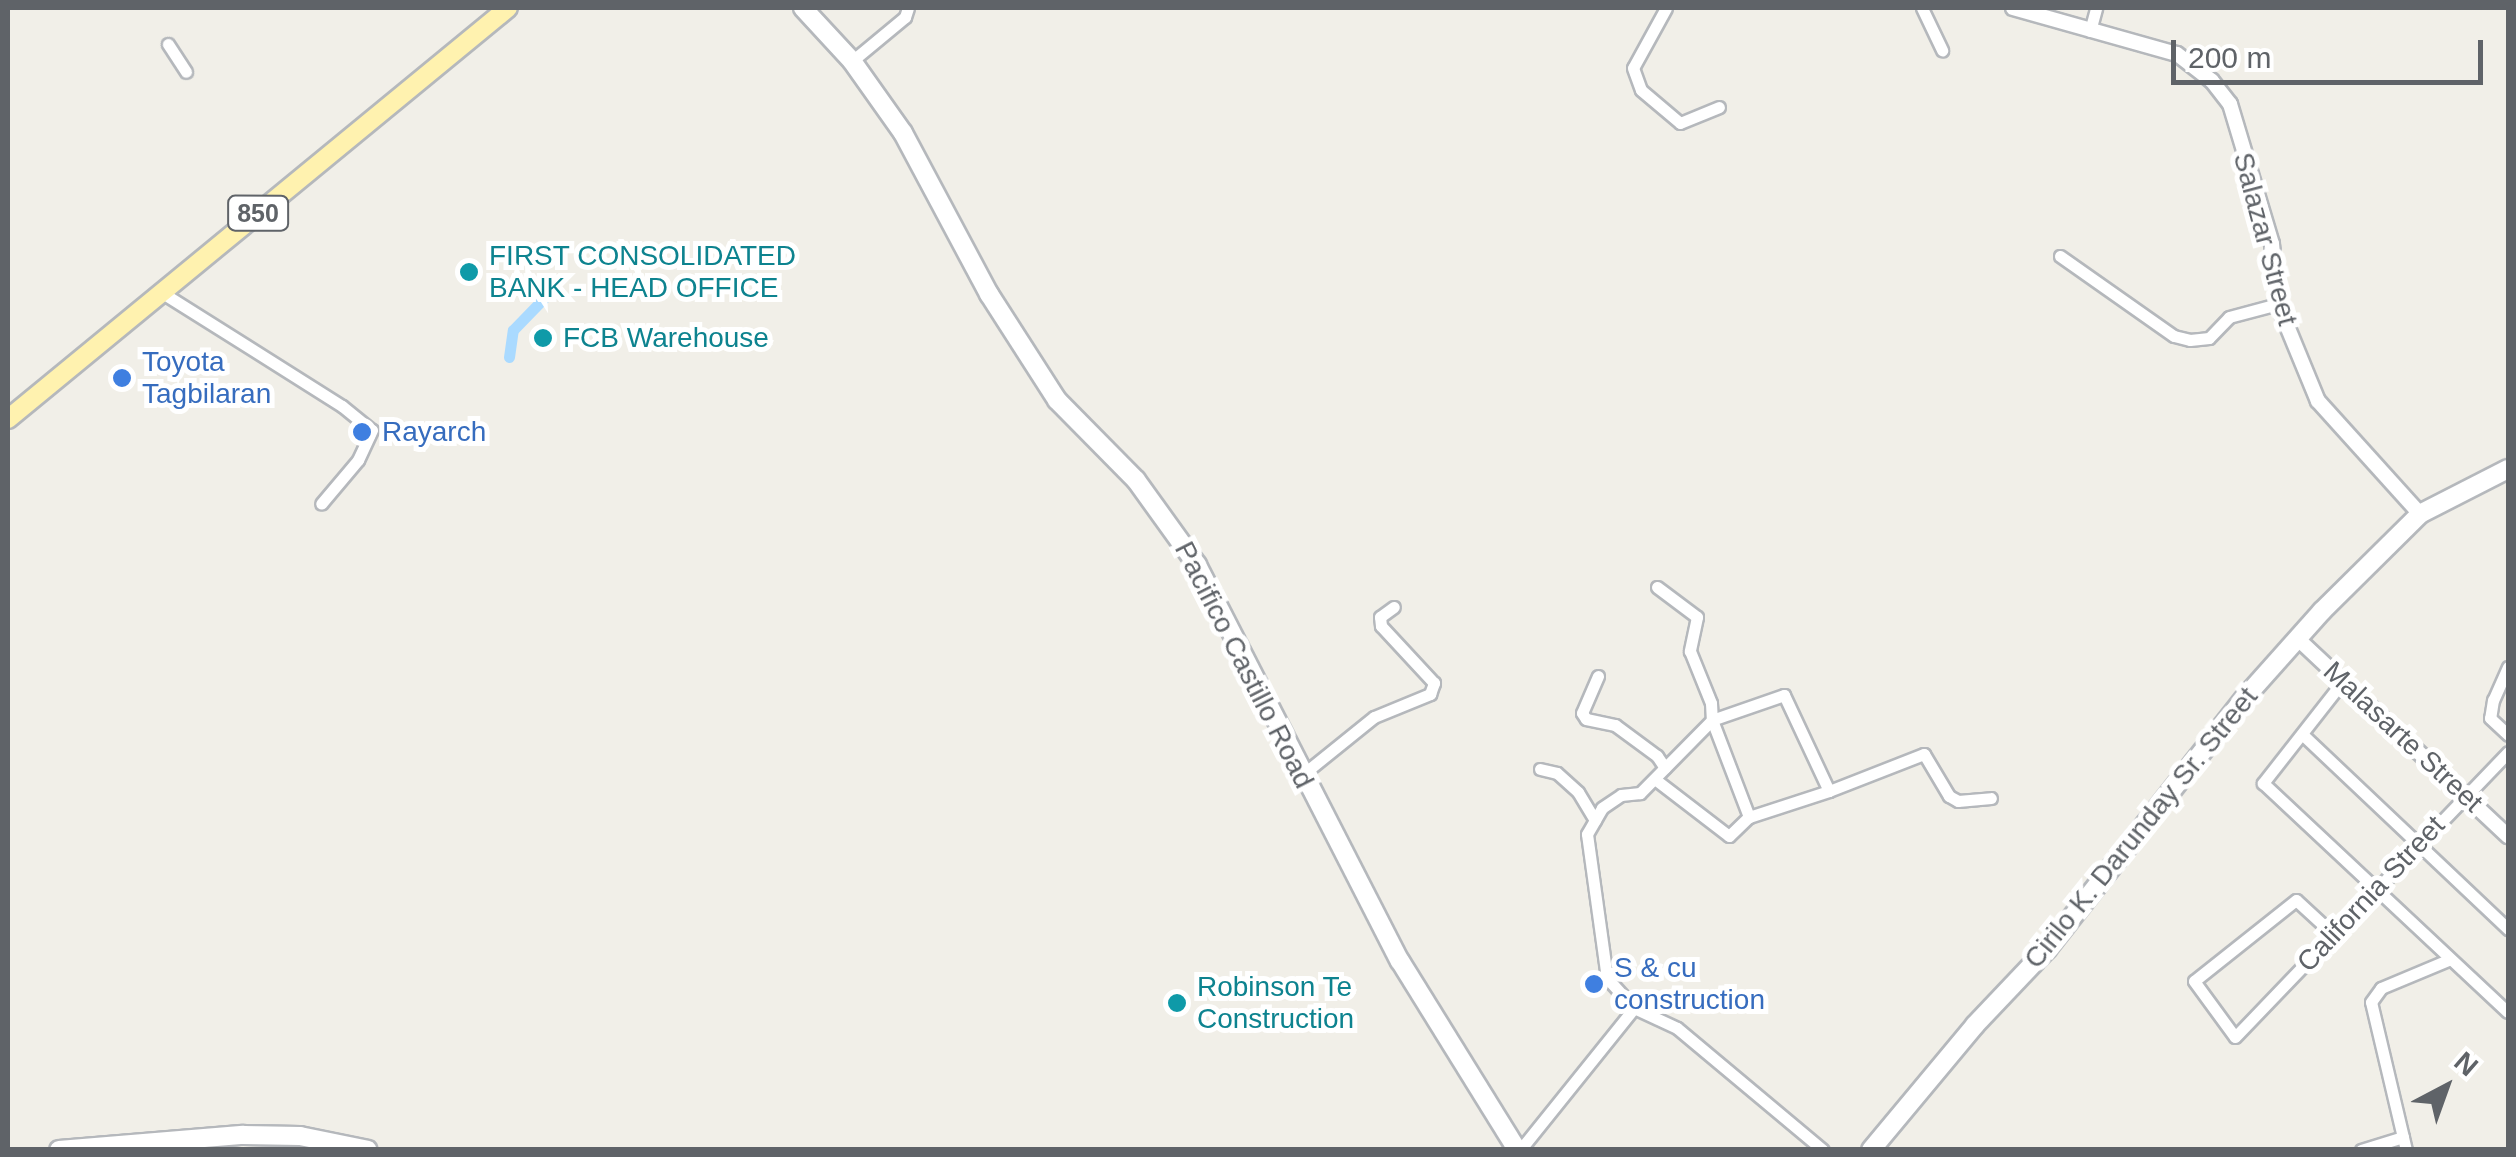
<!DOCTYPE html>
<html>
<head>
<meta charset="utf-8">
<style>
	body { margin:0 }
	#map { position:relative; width:2516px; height:1157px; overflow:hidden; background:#f1efe8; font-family:Helvetica,sans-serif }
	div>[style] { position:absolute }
	.canal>* { height:11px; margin:-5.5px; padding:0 5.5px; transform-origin:5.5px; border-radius:5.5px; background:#aadaff }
	.roads { filter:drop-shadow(2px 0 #b5b8bc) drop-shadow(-2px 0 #b5b8bc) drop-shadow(0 2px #b5b8bc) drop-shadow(0 -2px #b5b8bc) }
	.minor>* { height:11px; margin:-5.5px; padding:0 5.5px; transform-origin:5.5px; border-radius:5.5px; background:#fff }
	.tertiary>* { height:14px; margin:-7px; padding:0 7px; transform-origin:7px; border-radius:7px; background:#fff }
	.secondary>* { height:18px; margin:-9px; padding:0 9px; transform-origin:9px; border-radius:9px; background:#fff }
	.primary>* { height:18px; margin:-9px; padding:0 9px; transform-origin:9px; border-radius:9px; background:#fff2af }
	.dots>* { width:28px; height:28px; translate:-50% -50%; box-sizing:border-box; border:5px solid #fff; border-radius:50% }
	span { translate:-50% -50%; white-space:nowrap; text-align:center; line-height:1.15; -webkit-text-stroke:10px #fff; paint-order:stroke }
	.shield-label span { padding:2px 8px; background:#fff; border:2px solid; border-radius:8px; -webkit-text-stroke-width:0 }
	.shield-label { font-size:25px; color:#5f6368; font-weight:700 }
	.street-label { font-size:28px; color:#5f6368 }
	.culture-label { font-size:28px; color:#0d838f }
	.left { translate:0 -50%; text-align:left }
	.shop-label { font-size:28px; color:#366cbe }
	.frame { position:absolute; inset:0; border:10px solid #5f6368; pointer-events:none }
	.north { position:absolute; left:2396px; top:1037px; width:100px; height:100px; -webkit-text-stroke:8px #fff; paint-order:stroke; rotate:41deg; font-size:28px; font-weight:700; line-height:40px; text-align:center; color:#5f6368 }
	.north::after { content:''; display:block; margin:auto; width:35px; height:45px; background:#5f6368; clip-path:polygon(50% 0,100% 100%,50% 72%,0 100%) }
	.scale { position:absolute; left:2171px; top:40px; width:312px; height:45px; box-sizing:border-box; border:5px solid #5f6368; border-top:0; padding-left:12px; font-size:30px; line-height:35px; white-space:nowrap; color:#5f6368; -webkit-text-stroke:8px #fff; paint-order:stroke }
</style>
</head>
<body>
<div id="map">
	<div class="canal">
		<i style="left:509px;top:357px;width:27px;rotate:-82deg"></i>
		<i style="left:513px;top:330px;width:46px;rotate:-45.9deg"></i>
	</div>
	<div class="roads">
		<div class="minor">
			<i style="left:1666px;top:8px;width:68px;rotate:118.8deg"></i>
			<i style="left:1633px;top:68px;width:23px;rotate:70deg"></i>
			<i style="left:1641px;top:90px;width:51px;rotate:40.2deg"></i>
			<i style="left:1680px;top:123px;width:42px;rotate:-22.3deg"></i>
			<i style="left:1922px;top:8px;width:47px;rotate:64.5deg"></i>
			<i style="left:2090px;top:31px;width:24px;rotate:-75deg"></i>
			<i style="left:168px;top:44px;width:33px;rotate:57deg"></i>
			<i style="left:852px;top:61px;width:69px;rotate:-39.7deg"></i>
			<i style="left:905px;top:17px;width:9px;rotate:-72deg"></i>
			<i style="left:2060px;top:256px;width:139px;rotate:35.1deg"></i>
			<i style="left:2174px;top:336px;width:16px;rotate:14deg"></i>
			<i style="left:2190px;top:340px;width:19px;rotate:-6deg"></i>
			<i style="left:2209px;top:338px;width:29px;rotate:-46deg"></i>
			<i style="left:2229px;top:317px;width:51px;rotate:-14.9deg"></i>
			<i style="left:161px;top:292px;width:214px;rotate:32.2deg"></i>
			<i style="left:342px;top:406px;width:38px;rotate:39deg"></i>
			<i style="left:372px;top:430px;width:33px;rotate:115deg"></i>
			<i style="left:358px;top:460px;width:57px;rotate:130.1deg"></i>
			<i style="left:1657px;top:587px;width:50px;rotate:36.9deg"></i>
			<i style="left:1697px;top:617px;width:35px;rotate:102deg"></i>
			<i style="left:1690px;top:651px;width:56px;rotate:68deg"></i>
			<i style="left:1711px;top:703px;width:17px;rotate:87deg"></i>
			<i style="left:1712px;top:720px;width:103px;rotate:134.6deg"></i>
			<i style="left:1640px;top:793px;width:19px;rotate:174deg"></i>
			<i style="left:1621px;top:795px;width:23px;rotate:146deg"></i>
			<i style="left:1602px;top:808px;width:30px;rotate:120deg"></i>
			<i style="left:1587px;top:834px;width:145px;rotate:82.1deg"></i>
			<i style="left:1607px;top:978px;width:40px;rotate:48deg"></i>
			<i style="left:1634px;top:1008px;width:47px;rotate:24.9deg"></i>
			<i style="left:1677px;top:1028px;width:190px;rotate:39.9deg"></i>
			<i style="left:2508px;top:667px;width:36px;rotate:114deg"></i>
			<i style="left:2493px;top:700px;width:18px;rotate:99deg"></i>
			<i style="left:2490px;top:718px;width:25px;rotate:43deg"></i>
			<i style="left:1598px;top:676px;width:40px;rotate:113.4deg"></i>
			<i style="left:1582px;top:713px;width:7px;rotate:56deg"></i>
			<i style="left:1586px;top:719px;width:30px;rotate:12deg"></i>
			<i style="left:1615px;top:725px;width:52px;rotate:36.4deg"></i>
			<i style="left:1657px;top:756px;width:14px;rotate:56deg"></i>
			<i style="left:2343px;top:681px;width:130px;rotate:128.1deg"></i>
			<i style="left:2263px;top:783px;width:335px;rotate:43.1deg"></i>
			<i style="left:2302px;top:734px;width:284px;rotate:43.4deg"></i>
			<i style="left:1540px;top:769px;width:17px;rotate:13deg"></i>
			<i style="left:1557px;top:773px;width:28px;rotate:42deg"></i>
			<i style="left:1578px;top:792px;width:33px;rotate:59deg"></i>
			<i style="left:1302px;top:775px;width:92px;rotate:-38.9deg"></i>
			<i style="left:1374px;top:717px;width:61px;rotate:-22.3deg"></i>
			<i style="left:1430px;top:694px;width:12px;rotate:-70deg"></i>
			<i style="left:1434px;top:683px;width:78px;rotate:-132.9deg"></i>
			<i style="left:1381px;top:626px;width:9px;rotate:-96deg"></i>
			<i style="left:1380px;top:617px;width:17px;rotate:-36deg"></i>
			<i style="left:1656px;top:780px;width:92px;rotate:37.5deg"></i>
			<i style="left:1729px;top:836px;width:28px;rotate:-44deg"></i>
			<i style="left:1829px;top:791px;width:106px;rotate:-115.1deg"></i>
			<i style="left:1784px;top:695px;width:76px;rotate:160.9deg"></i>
			<i style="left:1712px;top:720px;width:104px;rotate:69.1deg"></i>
			<i style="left:1749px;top:817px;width:84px;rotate:-18deg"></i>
			<i style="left:1829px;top:791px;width:102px;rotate:-21.3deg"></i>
			<i style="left:1924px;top:754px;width:49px;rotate:59.2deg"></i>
			<i style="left:1949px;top:796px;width:10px;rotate:29deg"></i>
			<i style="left:1958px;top:801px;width:33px;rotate:-5deg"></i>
			<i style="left:2333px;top:934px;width:50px;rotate:-137.4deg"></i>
			<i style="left:2296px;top:900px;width:130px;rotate:141.5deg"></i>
			<i style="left:2194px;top:981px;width:69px;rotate:53.8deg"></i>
			<i style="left:2235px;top:1037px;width:395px;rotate:-46.2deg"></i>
			<i style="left:1520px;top:1150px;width:182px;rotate:-51.2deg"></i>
			<i style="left:2361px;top:1150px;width:44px;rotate:-17.2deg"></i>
			<i style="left:2406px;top:1150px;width:152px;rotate:-103.3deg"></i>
			<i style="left:2371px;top:1002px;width:17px;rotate:-54deg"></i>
			<i style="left:2381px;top:988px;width:73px;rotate:-22.7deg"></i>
		</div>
		<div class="tertiary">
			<i style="left:2013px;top:8px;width:170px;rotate:15.7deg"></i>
			<i style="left:2177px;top:54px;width:44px;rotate:37.6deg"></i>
			<i style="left:2212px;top:81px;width:29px;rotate:52deg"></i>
			<i style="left:2230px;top:104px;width:146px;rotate:73.3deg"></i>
			<i style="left:2272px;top:244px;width:60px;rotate:84.3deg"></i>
			<i style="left:2278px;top:304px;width:105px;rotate:67.6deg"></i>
			<i style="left:2318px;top:401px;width:152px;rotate:47.9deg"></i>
			<i style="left:2298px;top:639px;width:288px;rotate:43.2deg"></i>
		</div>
		<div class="secondary">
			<i style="left:803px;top:8px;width:72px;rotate:47.2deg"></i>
			<i style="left:852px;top:61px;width:88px;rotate:54.7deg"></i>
			<i style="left:903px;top:133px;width:183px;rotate:61.9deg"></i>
			<i style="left:989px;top:294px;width:126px;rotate:57.3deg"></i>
			<i style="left:1057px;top:400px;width:112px;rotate:45.4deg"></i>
			<i style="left:1136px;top:480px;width:105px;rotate:54.3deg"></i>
			<i style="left:1197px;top:565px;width:445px;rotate:62.9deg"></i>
			<i style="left:1400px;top:961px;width:222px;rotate:58.2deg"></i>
			<i style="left:59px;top:1150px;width:185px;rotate:-4.7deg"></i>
			<i style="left:243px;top:1135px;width:57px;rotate:1deg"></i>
			<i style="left:300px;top:1136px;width:69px;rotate:11.6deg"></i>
			<i style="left:1871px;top:1150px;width:163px;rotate:-50.2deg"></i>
			<i style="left:1975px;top:1025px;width:105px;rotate:-46.5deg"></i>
			<i style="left:2047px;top:949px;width:325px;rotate:-51.8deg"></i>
			<i style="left:2248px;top:694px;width:111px;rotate:-48.3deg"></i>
			<i style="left:2322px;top:611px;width:138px;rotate:-44.7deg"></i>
			<i style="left:2420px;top:514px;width:99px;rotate:-27.1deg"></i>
		</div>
		<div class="primary">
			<i style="left:8px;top:419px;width:647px;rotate:-39.42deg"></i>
		</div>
	</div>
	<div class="dots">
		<i style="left:469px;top:272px;background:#0f9aa8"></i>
		<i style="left:543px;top:338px;background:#0f9aa8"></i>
		<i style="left:122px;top:378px;background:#3f7fe0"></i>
		<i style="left:362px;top:432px;background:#3f7fe0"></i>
		<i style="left:1594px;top:984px;background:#3f7fe0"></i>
		<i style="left:1177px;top:1003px;background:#0f9aa8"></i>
	</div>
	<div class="shield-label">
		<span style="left:258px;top:213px">850</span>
	</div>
	<div class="street-label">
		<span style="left:2265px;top:239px;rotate:75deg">Salazar Street</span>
		<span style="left:1244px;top:665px;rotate:63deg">Pacifico Castillo Road</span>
		<span style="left:2403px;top:737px;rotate:43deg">Malasarte Street</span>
		<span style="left:2141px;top:828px;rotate:-51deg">Cirilo K. Darunday Sr. Street</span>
		<span style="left:2371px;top:894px;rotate:-47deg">California Street</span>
	</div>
	<div class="culture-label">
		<span class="left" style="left:489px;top:272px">FIRST CONSOLIDATED<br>BANK - HEAD OFFICE</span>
		<span class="left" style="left:563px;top:338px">FCB Warehouse</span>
		<span class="left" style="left:1197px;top:1003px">Robinson Te<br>Construction</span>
	</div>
	<div class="shop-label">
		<span class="left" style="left:142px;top:378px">Toyota<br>Tagbilaran</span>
		<span class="left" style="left:382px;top:432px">Rayarch</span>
		<span class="left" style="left:1614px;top:984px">S &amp; cu<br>construction</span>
	</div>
	<div class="frame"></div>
	<div class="north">N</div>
	<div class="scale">200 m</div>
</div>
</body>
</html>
